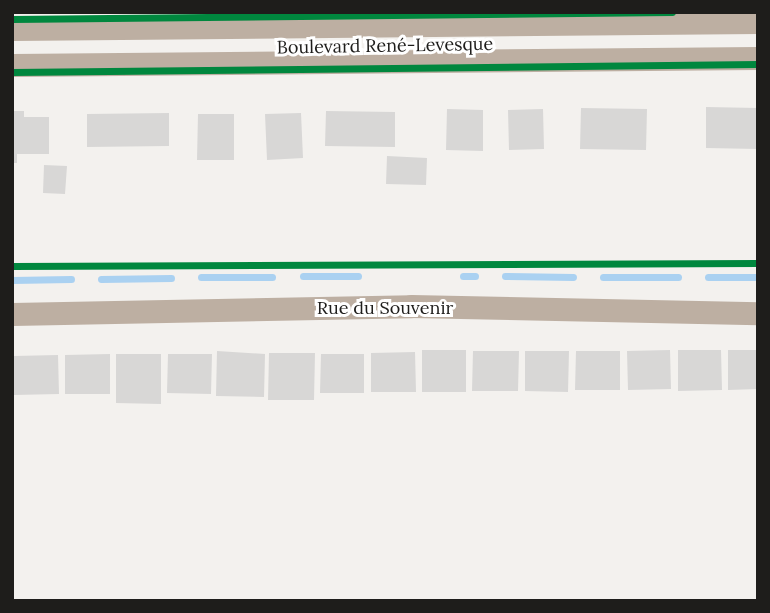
<!DOCTYPE html>
<html>
<head>
<meta charset="utf-8">
<style>
	body { margin:0 }
	#map { position:relative; width:770px; height:613px; overflow:hidden; background:#f3f1ee; font-family:Lora,serif }
	div>[style] { position:absolute }
	.stream>* { height:7px; margin:-3.5px; padding:0 3.5px; transform-origin:3.5px; border-radius:3.5px; background:#aad1f1 }
	.building>* { inset:0; background:#d8d7d6 }
	.street>* { height:23px; margin:-11.5px; padding:0 11.5px; transform-origin:11.5px; border-radius:11.5px; background:#bdafa2 }
	.cycleway>* { height:7px; margin:-3.5px; padding:0 3.5px; transform-origin:3.5px; border-radius:3.5px; background:#00873e }
	span { translate:-50% -50%; white-space:nowrap; text-align:center; line-height:1.15; -webkit-text-stroke:6px #fff; paint-order:stroke }
	.street-label { font-size:18px; color:#1e1d1b }
	.frame { position:absolute; inset:0; border:14px solid #1e1d1b; pointer-events:none }
</style>
</head>
<body>
<div id="map">
	<div class="stream">
		<i style="left:303px;top:276px;width:55px"></i>
		<i style="left:463px;top:276px;width:12px"></i>
		<i style="left:505px;top:276px;width:68px;rotate:0.8deg"></i>
		<i style="left:201px;top:277px;width:71px"></i>
		<i style="left:603px;top:277px;width:75px"></i>
		<i style="left:708px;top:277px;width:50px"></i>
		<i style="left:101px;top:279px;width:70px;rotate:-0.8deg"></i>
		<i style="left:12px;top:280px;width:59px;rotate:-1deg"></i>
	</div>
	<div class="building">
		<i style="clip-path:polygon(706px 107px,758px 108px,758px 149px,706px 148px)"></i>
		<i style="clip-path:polygon(581px 108px,647px 109px,646px 150px,580px 149px)"></i>
		<i style="clip-path:polygon(447px 109px,483px 110px,483px 151px,446px 150px)"></i>
		<i style="clip-path:polygon(543px 109px,544px 149px,509px 150px,508px 110px)"></i>
		<i style="clip-path:polygon(12px 111px,24px 111px,24px 117px,49px 117px,49px 154px,17px 154px,17px 163px,12px 163px)"></i>
		<i style="clip-path:polygon(326px 111px,395px 112px,395px 147px,325px 146px)"></i>
		<i style="clip-path:polygon(169px 113px,169px 146px,87px 147px,87px 114px)"></i>
		<i style="clip-path:polygon(301px 113px,303px 158px,267px 160px,265px 114px)"></i>
		<i style="clip-path:polygon(198px 114px,234px 114px,234px 160px,197px 160px)"></i>
		<i style="clip-path:polygon(387px 156px,427px 158px,426px 185px,386px 184px)"></i>
		<i style="clip-path:polygon(44px 165px,67px 166px,65px 194px,43px 193px)"></i>
		<i style="clip-path:polygon(422px 350px,466px 350px,466px 392px,422px 392px)"></i>
		<i style="clip-path:polygon(670px 350px,671px 389px,628px 390px,627px 351px)"></i>
		<i style="clip-path:polygon(678px 350px,721px 350px,722px 390px,678px 391px)"></i>
		<i style="clip-path:polygon(728px 350px,758px 350px,758px 389px,728px 390px)"></i>
		<i style="clip-path:polygon(217px 351px,265px 354px,264px 397px,216px 396px)"></i>
		<i style="clip-path:polygon(473px 351px,519px 351px,518px 391px,472px 391px)"></i>
		<i style="clip-path:polygon(525px 351px,569px 351px,568px 392px,525px 391px)"></i>
		<i style="clip-path:polygon(576px 351px,620px 351px,620px 390px,575px 390px)"></i>
		<i style="clip-path:polygon(415px 352px,416px 392px,371px 392px,371px 353px)"></i>
		<i style="clip-path:polygon(269px 353px,315px 353px,314px 400px,268px 400px)"></i>
		<i style="clip-path:polygon(110px 354px,110px 394px,65px 394px,65px 355px)"></i>
		<i style="clip-path:polygon(116px 354px,161px 354px,161px 404px,116px 403px)"></i>
		<i style="clip-path:polygon(168px 354px,212px 354px,211px 394px,167px 393px)"></i>
		<i style="clip-path:polygon(321px 354px,364px 354px,364px 393px,320px 393px)"></i>
		<i style="clip-path:polygon(58px 355px,59px 394px,14px 395px,14px 356px)"></i>
	</div>
	<div class="street">
		<i style="left:12px;top:29px;width:746px;rotate:-0.54deg"></i>
		<i style="left:12px;top:65px;width:746px;rotate:-0.54deg"></i>
		<i style="left:12px;top:314px;width:399px;rotate:-1.1deg"></i>
		<i style="left:411px;top:306px;width:347px;rotate:1.2deg"></i>
	</div>
	<div class="cycleway">
		<i style="left:12px;top:19px;width:660px;rotate:-0.61deg"></i>
		<i style="left:12px;top:72px;width:746px;rotate:-0.61deg"></i>
		<i style="left:12px;top:266px;width:746px;rotate:-0.23deg"></i>
	</div>
	<div class="street-label">
		<span style="left:385px;top:46px;rotate:-1deg">Boulevard René-Levesque</span>
		<span style="left:385px;top:308px">Rue du Souvenir</span>
	</div>
	<div class="frame"></div>
</div>
</body>
</html>
